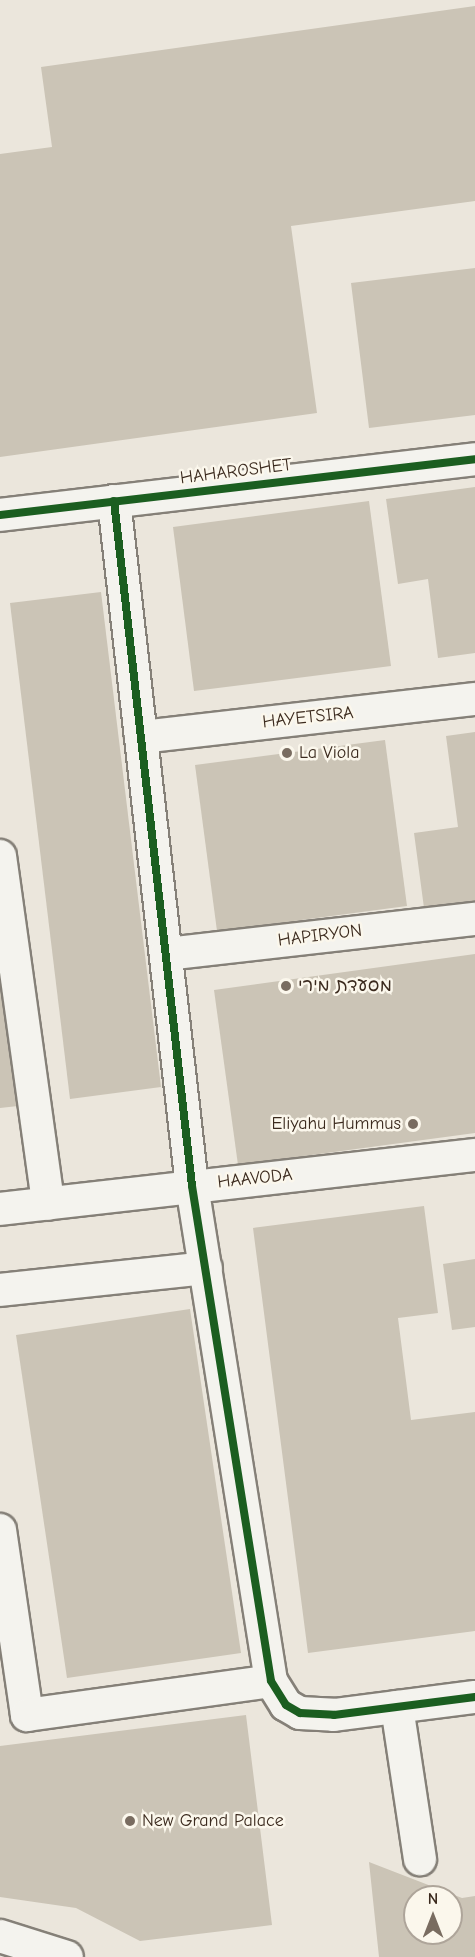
<!DOCTYPE html>
<html>
<head>
<meta charset="utf-8">
<style>
	body { margin:0 }
	#map { position:relative; width:475px; height:1957px; overflow:hidden; background:#ebe6dc; font-family:"Comic Neue","Playpen Sans Hebrew",sans-serif }
	div>[style] { position:absolute }
	.building>* { inset:0; background:#cbc4b6 }
	.roads { filter:drop-shadow(2px 0 #858078) drop-shadow(-2px 0 #858078) drop-shadow(0 2px #858078) drop-shadow(0 -2px #858078) }
	.minor>* { height:32px; margin:-16px; padding:0 16px; transform-origin:16px; border-radius:16px; background:#f4f3ee }
	.cycleway>* { height:8px; margin:-4px; padding:0 4px; transform-origin:4px; border-radius:4px; background:#1b5e20 }
	.dots>* { width:16px; height:16px; translate:-50% -50%; box-sizing:border-box; border:3px solid #fbf7ec; border-radius:50% }
	span { translate:-50% -50%; white-space:nowrap; text-align:center; line-height:1.15; -webkit-text-stroke:5px #fbf7ec; paint-order:stroke }
	.street-label { font-size:18px; color:#3b2a1e }
	.poi-label { font-size:18px; color:#3b2a1e }
	.left { translate:0 -50%; text-align:left }
	.right { translate:-100% -50%; text-align:right }
	.north { position:absolute; left:403px; top:1885px; width:60px; height:60px; box-sizing:border-box; background:#fbf7ec; border:2px solid #aea59a; border-radius:50%; rotate:0deg; font-size:16px; font-weight:700; line-height:24px; text-align:center; color:#3b2a1e }
	.north::after { content:''; display:block; margin:auto; width:21px; height:27px; background:#796c60; clip-path:polygon(50% 0,100% 100%,50% 72%,0 100%) }
</style>
</head>
<body>
<div id="map">
	<div class="building">
		<i style="clip-path:polygon(475px 6px,475px 201px,291px 226px,317px 413px,0 457px,0 154px,52px 147px,41px 67px)"></i>
		<i style="clip-path:polygon(475px 268px,475px 415px,369px 428px,351px 283px)"></i>
		<i style="clip-path:polygon(475px 487px,475px 653px,438px 658px,428px 579px,398px 584px,386px 499px)"></i>
		<i style="clip-path:polygon(369px 501px,391px 666px,194px 691px,173px 527px)"></i>
		<i style="clip-path:polygon(101px 592px,161px 1087px,70px 1099px,10px 603px)"></i>
		<i style="clip-path:polygon(475px 732px,475px 901px,424px 908px,414px 833px,458px 827px,446px 736px)"></i>
		<i style="clip-path:polygon(385px 740px,407px 906px,217px 931px,195px 765px)"></i>
		<i style="clip-path:polygon(475px 954px,475px 1133px,238px 1165px,214px 990px)"></i>
		<i style="clip-path:polygon(0 989px,18px 1106px,0 1108px)"></i>
		<i style="clip-path:polygon(424px 1206px,438px 1313px,398px 1318px,411px 1420px,475px 1412px,475px 1631px,308px 1653px,253px 1228px)"></i>
		<i style="clip-path:polygon(475px 1259px,475px 1327px,452px 1330px,443px 1264px)"></i>
		<i style="clip-path:polygon(190px 1309px,241px 1653px,67px 1678px,16px 1335px)"></i>
		<i style="clip-path:polygon(246px 1715px,272px 1925px,140px 1941px,76px 1908px,0 1897px,0 1746px)"></i>
		<i style="clip-path:polygon(evenodd,369px 1862px,462px 1898px,475px 1896px,475px 1957px,379px 1957px,369px 1862px,415px 1897px,451px 1897px,451px 1933px,415px 1933px,415px 1897px)"></i>
	</div>
	<div class="roads">
		<div class="minor">
			<i style="left:114px;top:501px;width:689px;rotate:83.5deg"></i>
			<i style="left:192px;top:1186px;width:501px;rotate:80.93deg"></i>
			<i style="left:271px;top:1681px;width:28px;rotate:58deg"></i>
			<i style="left:286px;top:1705px;width:16px;rotate:30deg"></i>
			<i style="left:300px;top:1713px;width:34px;rotate:3deg"></i>
			<i style="left:334px;top:1715px;width:142px;rotate:-7.3deg"></i>
			<i style="left:0;top:515px;width:478px;rotate:-6.7deg"></i>
			<i style="left:141px;top:737px;width:336px;rotate:-6.5deg"></i>
			<i style="left:0;top:856px;width:351px;rotate:82.1deg"></i>
			<i style="left:166px;top:954px;width:311px;rotate:-6.5deg"></i>
			<i style="left:0;top:1209px;width:478px;rotate:-6.5deg"></i>
			<i style="left:0;top:1290px;width:207px;rotate:-6.1deg"></i>
			<i style="left:0;top:1530px;width:187px;rotate:81.7deg"></i>
			<i style="left:27px;top:1715px;width:246px;rotate:-7.9deg"></i>
			<i style="left:397px;top:1707px;width:154px;rotate:81.4deg"></i>
			<i style="left:0;top:1936px;width:70px;rotate:17.4deg"></i>
		</div>
	</div>
	<div class="cycleway">
		<i style="left:114px;top:501px;width:689px;rotate:83.5deg"></i>
		<i style="left:192px;top:1186px;width:501px;rotate:80.93deg"></i>
		<i style="left:271px;top:1681px;width:28px;rotate:58deg"></i>
		<i style="left:286px;top:1705px;width:16px;rotate:30deg"></i>
		<i style="left:300px;top:1713px;width:34px;rotate:3deg"></i>
		<i style="left:334px;top:1715px;width:142px;rotate:-7.3deg"></i>
		<i style="left:0;top:515px;width:478px;rotate:-6.7deg"></i>
	</div>
	<div class="dots">
		<i style="left:287px;top:753px;background:#796c60"></i>
		<i style="left:286px;top:986px;background:#796c60"></i>
		<i style="left:413px;top:1124px;background:#796c60"></i>
		<i style="left:130px;top:1821px;background:#796c60"></i>
	</div>
	<div class="street-label">
		<span style="left:236px;top:472px;rotate:-7deg">HAHAROSHET</span>
		<span style="left:308px;top:718px;rotate:-6deg">HAYETSIRA</span>
		<span style="left:320px;top:936px;rotate:-7deg">HAPIRYON</span>
		<span style="left:255px;top:1179px;rotate:-6deg">HAAVODA</span>
	</div>
	<div class="poi-label">
		<span class="left" style="left:299px;top:753px">La Viola</span>
		<span class="left" style="left:298px;top:986px">מסעדת מירי</span>
		<span class="right" style="left:401px;top:1124px">Eliyahu Hummus</span>
		<span class="left" style="left:142px;top:1821px">New Grand Palace</span>
	</div>
	<div class="north">N</div>
</div>
</body>
</html>
